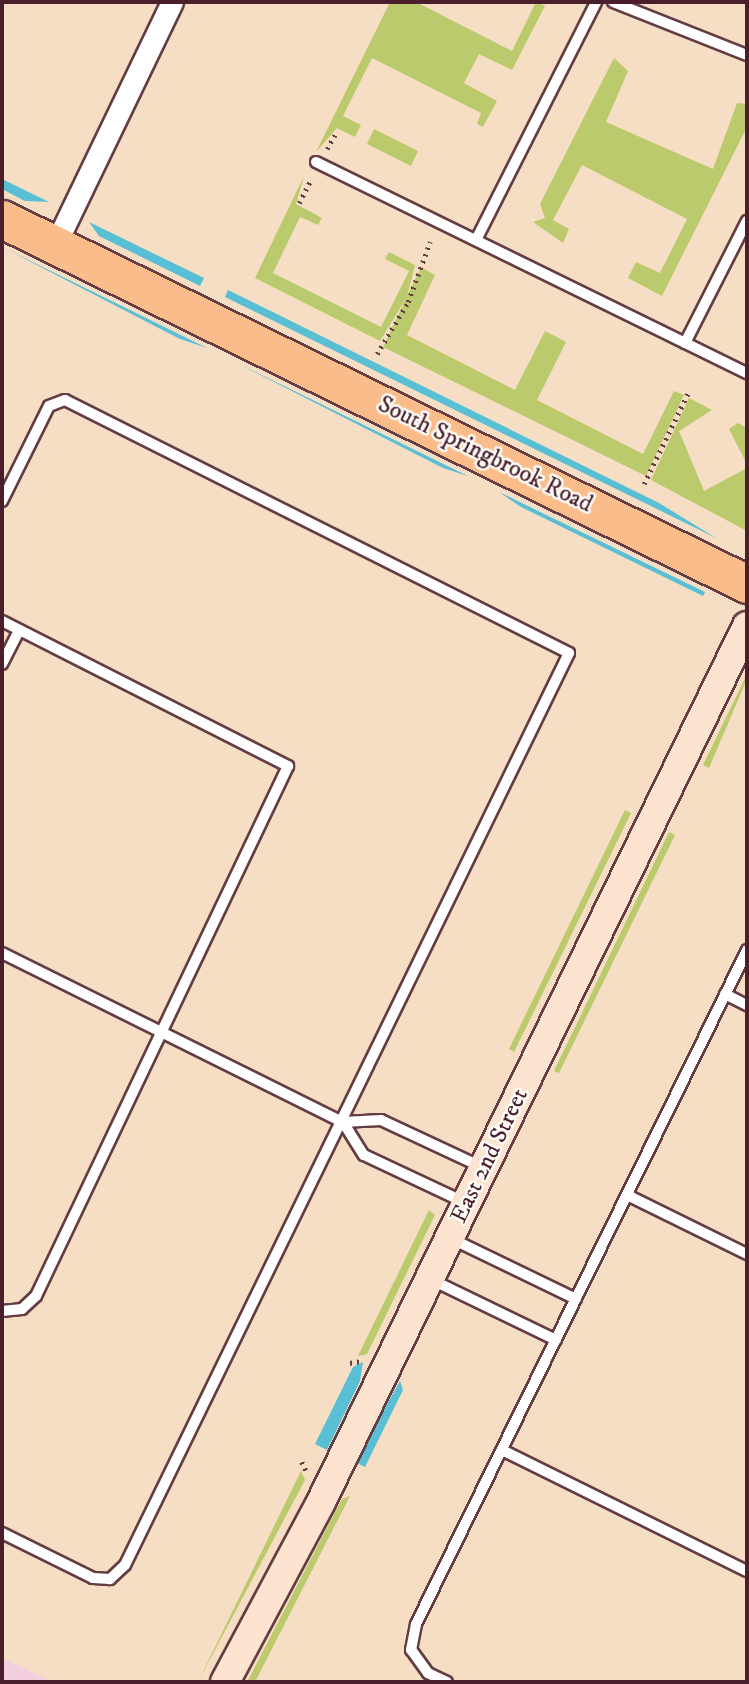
<!DOCTYPE html>
<html>
<head>
<meta charset="utf-8">
<style>
	body { margin:0 }
	#map { position:relative; width:749px; height:1684px; overflow:hidden; background:#f5dec4; font-family:"IM FELL DW Pica",serif }
	div>[style] { position:absolute }
	.built>* { inset:0; background:#f3cfe0 }
	.green>* { inset:0; background:#bbca6c }
	.water>* { inset:0; background:#58bfd5 }
	.path>* { height:4.5px; margin-top:-2.25px; transform-origin:0; background:repeating-linear-gradient(90deg,#643c42 0 2px,transparent 0 7px) }
	.roads { filter:drop-shadow(2px 0 #643c42) drop-shadow(-2px 0 #643c42) drop-shadow(0 2px #643c42) drop-shadow(0 -2px #643c42) }
	.lane>* { height:10px; margin:-5px; padding:0 5px; transform-origin:5px; border-radius:5px; background:#fff }
	.street>* { height:21px; margin:-10.5px; padding:0 10.5px; transform-origin:10.5px; border-radius:10.5px; background:#fff }
	.secondary>* { height:28px; margin:-14px; padding:0 14px; transform-origin:14px; border-radius:14px; background:#fde4d0 }
	.highway>* { height:37px; margin:-18.5px; padding:0 18.5px; transform-origin:18.5px; border-radius:18.5px; background:#f9bc8a }
	span { translate:-50% -50%; white-space:nowrap; text-align:center; line-height:1.15; -webkit-text-stroke:5px #fdfcf7; paint-order:stroke }
	.street-label { font-size:24px; color:#4a1f2b }
	.frame { position:absolute; inset:0; border:4px solid #4a1f2b; pointer-events:none }
</style>
</head>
<body>
<div id="map">
	<div class="built">
		<i style="clip-path:polygon(2px 1658px,53px 1682px,2px 1682px)"></i>
	</div>
	<div class="green">
		<i style="clip-path:polygon(390px 2px,416px 2px,512px 51px,536px 2px,545px 6px,512px 70px,479px 54px,464px 83px,497px 101px,483px 127px,477px 124px,481px 113px,372px 58px,343px 116px,361px 125px,355px 137px,337px 128px,316px 152px)"></i>
		<i style="clip-path:polygon(614px 58px,628px 71px,606px 122px,713px 169px,737px 103px,747px 104px,747px 127px,662px 296px,628px 278px,636px 262px,660px 273px,687px 219px,582px 165px,553px 220px,569px 229px,563px 243px,533px 222px,545px 218px,540px 204px)"></i>
		<i style="clip-path:polygon(374px 129px,418px 151px,411px 166px,367px 144px)"></i>
		<i style="clip-path:polygon(304px 176px,296px 204px,322px 218px,318px 225px,300px 217px,273px 273px,381px 327px,409px 271px,385px 259px,389px 252px,415px 265px,407px 297px,380px 341px,255px 278px)"></i>
		<i style="clip-path:polygon(421px 267px,435px 275px,407px 335px,515px 390px,545px 331px,566px 342px,537px 400px,643px 454px,674px 391px,684px 395px,646px 476px,383px 347px)"></i>
		<i style="clip-path:polygon(689px 398px,712px 410px,679px 431px,704px 491px,747px 468px,747px 531px,651px 480px)"></i>
		<i style="clip-path:polygon(738px 423px,747px 428px,747px 464px,729px 429px)"></i>
		<i style="clip-path:polygon(747px 674px,747px 679px,709px 768px,703px 765px)"></i>
		<i style="clip-path:polygon(625px 810px,631px 813px,514px 1052px,509px 1049px)"></i>
		<i style="clip-path:polygon(669px 832px,675px 835px,559px 1073px,554px 1071px)"></i>
		<i style="clip-path:polygon(429px 1210px,435px 1215px,367px 1354px,358px 1356px)"></i>
		<i style="clip-path:polygon(301px 1471px,305px 1480px,198px 1682px)"></i>
		<i style="clip-path:polygon(350px 1496px,255px 1682px,247px 1682px,342px 1499px)"></i>
	</div>
	<div class="water">
		<i style="clip-path:polygon(2px 179px,49px 202px,25px 201px,2px 189px)"></i>
		<i style="clip-path:polygon(89px 222px,204px 278px,200px 286px,99px 236px)"></i>
		<i style="clip-path:polygon(2px 247px,207px 348px,180px 339px)"></i>
		<i style="clip-path:polygon(228px 290px,659px 503px,716px 538px,225px 297px)"></i>
		<i style="clip-path:polygon(237px 363px,468px 476px,443px 468px)"></i>
		<i style="clip-path:polygon(499px 492px,705px 592px,703px 596px,521px 507px)"></i>
		<i style="clip-path:polygon(363px 1362px,360px 1381px,327px 1450px,315px 1444px,353px 1367px)"></i>
		<i style="clip-path:polygon(400px 1381px,403px 1390px,365px 1467px,355px 1462px)"></i>
	</div>
	<div class="path">
		<i style="left:327px;top:149px;width:18px;rotate:-61deg"></i>
		<i style="left:299px;top:203px;width:27px;rotate:-63deg"></i>
		<i style="left:377px;top:354px;width:61px;rotate:-59.2deg"></i>
		<i style="left:408px;top:302px;width:64px;rotate:-69.9deg"></i>
		<i style="left:644px;top:484px;width:101px;rotate:-64.2deg"></i>
		<i style="left:350px;top:1363px;width:11px;rotate:-10deg"></i>
		<i style="left:302px;top:1462px;width:12px;rotate:66deg"></i>
	</div>
	<div class="roads">
		<div class="lane">
			<i style="left:613px;top:2px;width:144px;rotate:21.6deg"></i>
			<i style="left:316px;top:162px;width:480px;rotate:26.1deg"></i>
			<i style="left:476px;top:240px;width:267px;rotate:-63.2deg"></i>
			<i style="left:685px;top:343px;width:137px;rotate:-63.1deg"></i>
			<i style="left:2px;top:501px;width:106px;rotate:-63.7deg"></i>
			<i style="left:49px;top:406px;width:17px;rotate:-21deg"></i>
			<i style="left:65px;top:400px;width:564px;rotate:26.66deg"></i>
			<i style="left:569px;top:653px;width:1014px;rotate:115.96deg"></i>
			<i style="left:125px;top:1565px;width:21px;rotate:137deg"></i>
			<i style="left:110px;top:1579px;width:17px;rotate:-177deg"></i>
			<i style="left:93px;top:1578px;width:102px;rotate:-153.7deg"></i>
			<i style="left:2px;top:621px;width:321px;rotate:26.9deg"></i>
			<i style="left:288px;top:766px;width:587px;rotate:115.43deg"></i>
			<i style="left:36px;top:1296px;width:19px;rotate:137deg"></i>
			<i style="left:22px;top:1309px;width:20px;rotate:174deg"></i>
			<i style="left:2px;top:664px;width:38px;rotate:-63deg"></i>
			<i style="left:2px;top:953px;width:381px;rotate:26.4deg"></i>
			<i style="left:343px;top:1122px;width:38px;rotate:-3deg"></i>
			<i style="left:381px;top:1120px;width:114px;rotate:25deg"></i>
			<i style="left:725px;top:994px;width:25px;rotate:27deg"></i>
			<i style="left:343px;top:1122px;width:39px;rotate:58deg"></i>
			<i style="left:364px;top:1155px;width:113px;rotate:25.2deg"></i>
			<i style="left:627px;top:1195px;width:134px;rotate:26.2deg"></i>
			<i style="left:450px;top:1238px;width:140px;rotate:25.8deg"></i>
			<i style="left:430px;top:1279px;width:140px;rotate:25.8deg"></i>
			<i style="left:502px;top:1450px;width:273px;rotate:26.3deg"></i>
			<i style="left:447px;top:1682px;width:21px;rotate:-155deg"></i>
			<i style="left:428px;top:1673px;width:29px;rotate:-126deg"></i>
			<i style="left:411px;top:1650px;width:26px;rotate:-79deg"></i>
			<i style="left:416px;top:1624px;width:751px;rotate:-63.84deg"></i>
		</div>
		<div class="street">
			<i style="left:55px;top:245px;width:270px;rotate:-64.3deg"></i>
		</div>
		<div class="secondary">
			<i style="left:225px;top:1682px;width:204px;rotate:-61.9deg"></i>
			<i style="left:321px;top:1502px;width:974px;rotate:-64.07deg"></i>
		</div>
		<div class="highway">
			<i style="left:2px;top:219px;width:830px;rotate:26.1deg"></i>
		</div>
	</div>
	<div class="street-label">
		<span style="left:485px;top:455px;rotate:26deg">South Springbrook Road</span>
		<span style="left:490px;top:1156px;rotate:-64deg">East 2nd Street</span>
	</div>
	<div class="frame"></div>
</div>
</body>
</html>
